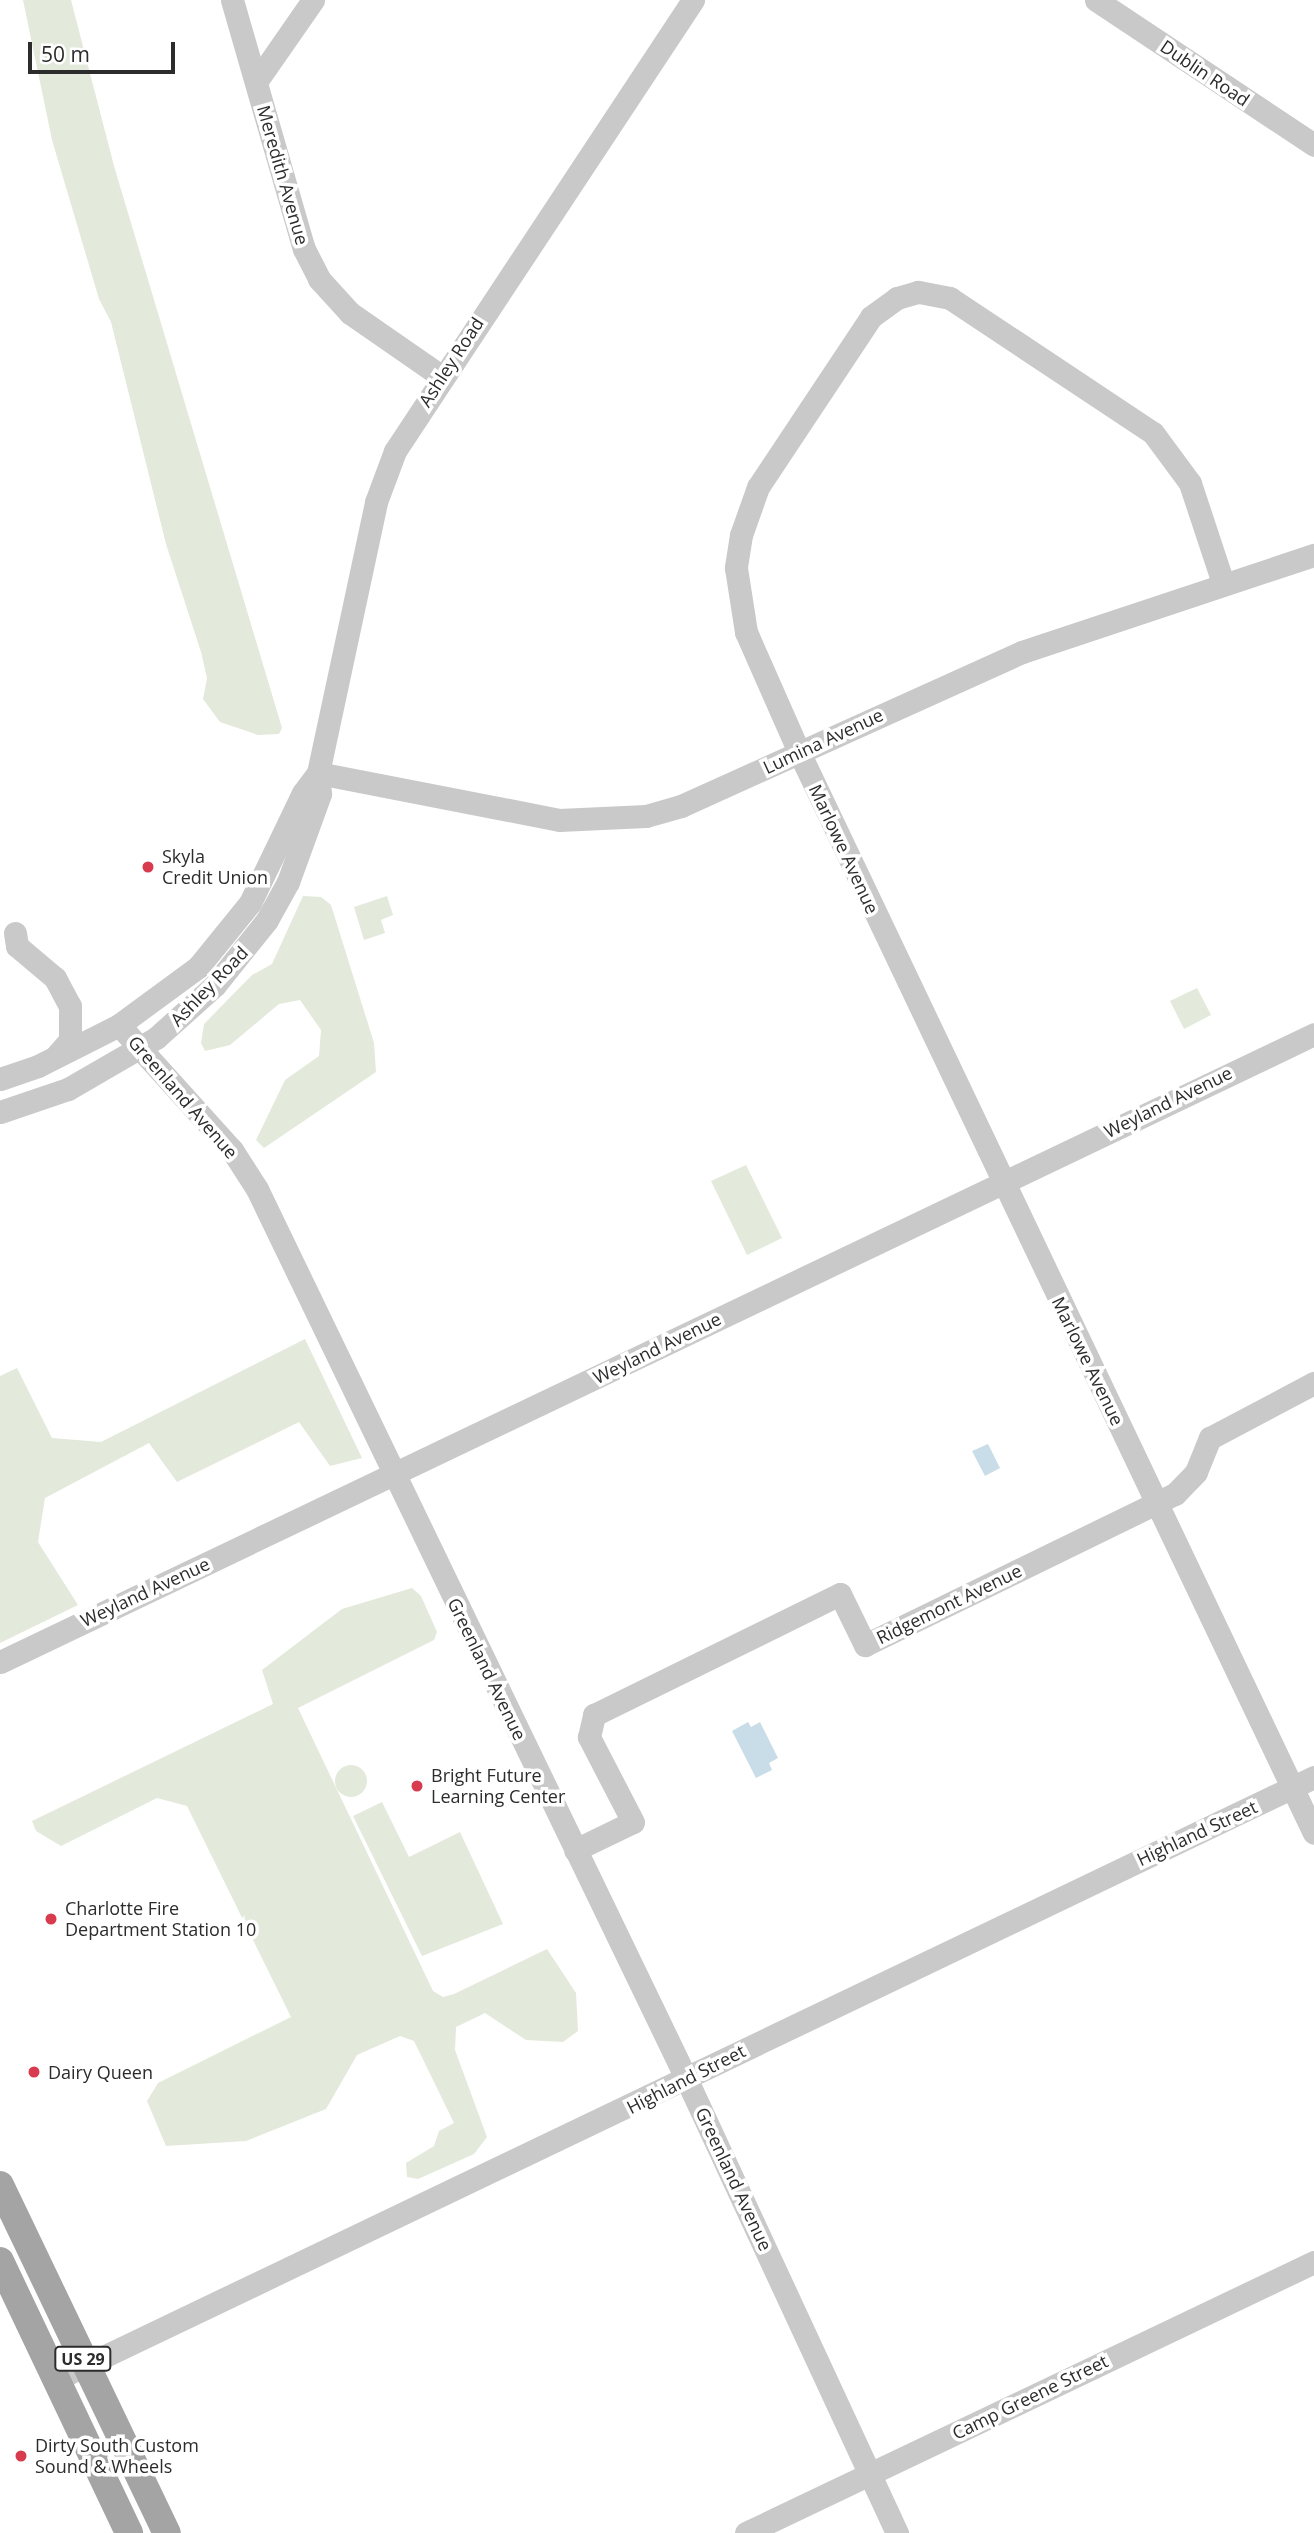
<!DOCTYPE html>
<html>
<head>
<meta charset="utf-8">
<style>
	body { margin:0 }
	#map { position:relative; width:1314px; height:2533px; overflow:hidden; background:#fff; font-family:"Open Sans",sans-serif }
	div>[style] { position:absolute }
	.green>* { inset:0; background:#e3e9db }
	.round { border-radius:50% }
	.water>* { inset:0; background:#c8dde8 }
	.minor>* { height:23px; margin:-11.5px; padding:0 11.5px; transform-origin:11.5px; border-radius:11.5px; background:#c9c9c9 }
	.major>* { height:28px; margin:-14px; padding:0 14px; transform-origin:14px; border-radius:14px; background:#a4a4a4 }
	.dots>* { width:19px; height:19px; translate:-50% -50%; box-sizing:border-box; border:4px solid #fff; border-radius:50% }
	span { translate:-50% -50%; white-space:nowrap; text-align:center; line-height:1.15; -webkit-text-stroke:7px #fff; paint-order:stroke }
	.shield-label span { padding:2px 5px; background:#fff; border:2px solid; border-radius:5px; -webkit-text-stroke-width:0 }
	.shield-label { font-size:16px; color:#2c2c2c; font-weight:700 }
	.street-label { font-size:18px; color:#2c2c2c }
	.poi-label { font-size:18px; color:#2c2c2c }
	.left { translate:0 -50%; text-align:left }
	.scale { position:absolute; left:28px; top:42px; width:147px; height:32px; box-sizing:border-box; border:4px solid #2c2c2c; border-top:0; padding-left:9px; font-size:21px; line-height:24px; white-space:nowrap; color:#2c2c2c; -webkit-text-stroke:5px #fff; paint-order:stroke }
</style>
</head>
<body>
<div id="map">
	<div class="green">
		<i style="clip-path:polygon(23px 0,71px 0,114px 166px,282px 728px,279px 734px,258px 735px,220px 722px,203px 699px,207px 678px,201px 652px,166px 544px,111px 322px,99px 299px,52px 140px)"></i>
		<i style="clip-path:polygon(303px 896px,321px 897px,331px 905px,374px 1043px,376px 1072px,264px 1148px,256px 1140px,285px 1080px,319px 1056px,321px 1030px,300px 1000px,279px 1004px,230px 1045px,205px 1051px,201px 1043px,204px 1024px,252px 975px,272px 964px)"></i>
		<i style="clip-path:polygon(387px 896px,393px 915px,381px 920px,385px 933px,364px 940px,354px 907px)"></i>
		<i style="clip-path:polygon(1197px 988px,1211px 1015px,1184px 1029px,1170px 1001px)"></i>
		<i style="clip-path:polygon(746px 1165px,782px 1238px,747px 1255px,711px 1181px)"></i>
		<i style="clip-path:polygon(305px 1339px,362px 1458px,330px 1466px,299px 1422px,177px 1482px,149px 1443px,45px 1498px,38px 1542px,78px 1605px,0 1643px,0 1376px,17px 1368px,52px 1438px,101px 1442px)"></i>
		<i style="clip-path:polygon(412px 1588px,421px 1596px,437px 1632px,434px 1640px,298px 1708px,433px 1991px,443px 1997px,454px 1994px,547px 1949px,576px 1993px,578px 2031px,563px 2042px,526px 2040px,485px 2013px,456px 2027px,455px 2050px,487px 2137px,474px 2154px,418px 2179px,407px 2177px,406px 2163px,434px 2146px,439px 2131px,454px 2123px,414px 2041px,400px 2036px,357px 2055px,326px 2109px,246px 2141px,166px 2146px,147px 2101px,158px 2083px,291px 2017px,187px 1806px,157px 1798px,61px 1846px,36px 1831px,32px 1821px,273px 1704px,262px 1670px,342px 1609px)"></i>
		<i class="round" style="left:335px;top:1765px;width:32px;height:32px"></i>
		<i style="clip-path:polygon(382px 1802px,409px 1857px,460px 1832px,503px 1924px,422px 1956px,353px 1816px)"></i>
	</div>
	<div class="water">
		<i style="clip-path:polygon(988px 1444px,1000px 1468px,985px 1476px,972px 1451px)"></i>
		<i style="clip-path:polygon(748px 1722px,751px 1727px,760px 1722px,778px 1758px,769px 1763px,772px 1770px,756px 1778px,732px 1731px)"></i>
	</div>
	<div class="minor">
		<i style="left:232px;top:0;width:259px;rotate:73.9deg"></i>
		<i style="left:304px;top:249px;width:34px;rotate:63deg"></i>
		<i style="left:319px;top:279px;width:46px;rotate:47.6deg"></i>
		<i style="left:350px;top:313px;width:111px;rotate:34.7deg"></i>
		<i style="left:1096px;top:0;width:262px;rotate:33.6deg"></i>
		<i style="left:256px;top:82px;width:100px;rotate:-55.2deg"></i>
		<i style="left:1223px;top:583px;width:105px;rotate:-108.3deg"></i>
		<i style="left:1190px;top:483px;width:62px;rotate:-126.5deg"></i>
		<i style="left:1153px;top:433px;width:244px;rotate:-146.4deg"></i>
		<i style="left:950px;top:298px;width:33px;rotate:-169deg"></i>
		<i style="left:918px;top:292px;width:22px;rotate:164deg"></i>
		<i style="left:897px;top:298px;width:32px;rotate:144deg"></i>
		<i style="left:871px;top:317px;width:204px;rotate:123.6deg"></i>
		<i style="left:758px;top:487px;width:51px;rotate:109.5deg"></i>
		<i style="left:741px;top:535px;width:33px;rotate:99deg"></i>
		<i style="left:736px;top:568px;width:65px;rotate:81.1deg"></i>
		<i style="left:746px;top:632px;width:131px;rotate:66.2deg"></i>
		<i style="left:799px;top:752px;width:1197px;rotate:64.53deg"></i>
		<i style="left:318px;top:773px;width:246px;rotate:11deg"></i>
		<i style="left:559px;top:820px;width:87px;rotate:-2.6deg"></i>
		<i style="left:646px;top:816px;width:36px;rotate:-16deg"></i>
		<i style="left:681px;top:806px;width:374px;rotate:-24.3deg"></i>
		<i style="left:1022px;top:652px;width:308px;rotate:-18.4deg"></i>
		<i style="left:15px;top:933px;width:13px;rotate:81deg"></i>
		<i style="left:17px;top:946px;width:50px;rotate:40.1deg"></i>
		<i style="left:55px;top:978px;width:32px;rotate:62deg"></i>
		<i style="left:70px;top:1006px;width:34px;rotate:90deg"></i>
		<i style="left:70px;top:1040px;width:21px;rotate:131deg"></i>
		<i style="left:119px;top:1025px;width:169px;rotate:47.9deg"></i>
		<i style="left:232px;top:1150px;width:46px;rotate:57.3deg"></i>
		<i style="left:257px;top:1189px;width:987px;rotate:64.24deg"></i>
		<i style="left:686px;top:2078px;width:502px;rotate:65.12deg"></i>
		<i style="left:0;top:1079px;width:40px;rotate:-18.9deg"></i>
		<i style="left:38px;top:1066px;width:91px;rotate:-26.8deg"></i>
		<i style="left:119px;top:1025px;width:98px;rotate:-36.3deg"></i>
		<i style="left:198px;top:967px;width:82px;rotate:-50.9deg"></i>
		<i style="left:250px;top:903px;width:122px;rotate:-64.3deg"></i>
		<i style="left:303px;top:793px;width:25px;rotate:-53deg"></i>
		<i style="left:0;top:1112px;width:72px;rotate:-18.7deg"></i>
		<i style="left:68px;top:1089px;width:102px;rotate:-30.1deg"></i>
		<i style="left:156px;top:1038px;width:79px;rotate:-41.9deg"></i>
		<i style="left:215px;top:985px;width:83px;rotate:-51.3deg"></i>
		<i style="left:267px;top:920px;width:43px;rotate:-61.1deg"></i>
		<i style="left:288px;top:882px;width:94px;rotate:-70deg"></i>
		<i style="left:320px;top:794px;width:21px;rotate:-95deg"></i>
		<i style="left:318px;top:773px;width:277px;rotate:-77.9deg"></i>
		<i style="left:376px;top:502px;width:54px;rotate:-69.6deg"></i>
		<i style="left:395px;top:451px;width:541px;rotate:-56.55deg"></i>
		<i style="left:0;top:1662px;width:1456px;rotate:-25.54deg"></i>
		<i style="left:575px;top:1850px;width:64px;rotate:-25.8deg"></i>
		<i style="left:633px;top:1822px;width:96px;rotate:-117.4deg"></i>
		<i style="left:589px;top:1737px;width:23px;rotate:-77deg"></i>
		<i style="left:594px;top:1715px;width:274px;rotate:-26.2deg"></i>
		<i style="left:840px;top:1594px;width:57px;rotate:63.9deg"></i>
		<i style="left:865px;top:1645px;width:345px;rotate:-26deg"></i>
		<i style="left:1175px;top:1494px;width:30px;rotate:-46deg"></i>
		<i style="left:1196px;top:1472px;width:37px;rotate:-68deg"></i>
		<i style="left:1210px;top:1438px;width:118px;rotate:-27.9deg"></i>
		<i style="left:57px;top:2379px;width:1394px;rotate:-25.59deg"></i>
		<i style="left:746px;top:2533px;width:629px;rotate:-25.51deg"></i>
	</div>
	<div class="major">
		<i style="left:0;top:2185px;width:386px;rotate:64.4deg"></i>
		<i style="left:0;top:2261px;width:301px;rotate:64.6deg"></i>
	</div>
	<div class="dots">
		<i style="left:148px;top:867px;background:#d83a4e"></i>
		<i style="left:417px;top:1786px;background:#d83a4e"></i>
		<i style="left:51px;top:1919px;background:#d83a4e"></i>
		<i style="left:34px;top:2072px;background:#d83a4e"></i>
		<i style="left:21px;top:2456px;background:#d83a4e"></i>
	</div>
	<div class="shield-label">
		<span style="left:83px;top:2359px">US 29</span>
	</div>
	<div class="street-label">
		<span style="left:1205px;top:73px;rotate:34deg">Dublin Road</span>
		<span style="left:283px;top:175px;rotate:74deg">Meredith Avenue</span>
		<span style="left:451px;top:362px;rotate:-57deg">Ashley Road</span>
		<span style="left:823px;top:741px;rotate:-25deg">Lumina Avenue</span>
		<span style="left:844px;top:849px;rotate:65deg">Marlowe Avenue</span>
		<span style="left:209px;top:986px;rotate:-46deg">Ashley Road</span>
		<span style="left:183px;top:1097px;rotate:49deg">Greenland Avenue</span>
		<span style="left:1168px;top:1102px;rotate:-26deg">Weyland Avenue</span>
		<span style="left:657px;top:1348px;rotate:-26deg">Weyland Avenue</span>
		<span style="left:1088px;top:1361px;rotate:64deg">Marlowe Avenue</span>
		<span style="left:145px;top:1592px;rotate:-25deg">Weyland Avenue</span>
		<span style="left:949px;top:1604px;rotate:-26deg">Ridgemont Avenue</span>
		<span style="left:487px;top:1669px;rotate:64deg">Greenland Avenue</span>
		<span style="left:1197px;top:1833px;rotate:-25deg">Highland Street</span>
		<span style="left:686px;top:2079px;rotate:-27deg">Highland Street</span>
		<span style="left:734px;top:2179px;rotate:65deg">Greenland Avenue</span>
		<span style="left:1030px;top:2397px;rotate:-26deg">Camp Greene Street</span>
	</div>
	<div class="poi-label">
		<span class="left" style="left:162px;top:867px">Skyla<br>Credit Union</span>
		<span class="left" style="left:431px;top:1786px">Bright Future<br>Learning Center</span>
		<span class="left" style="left:65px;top:1919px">Charlotte Fire<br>Department Station 10</span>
		<span class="left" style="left:48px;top:2072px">Dairy Queen</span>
		<span class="left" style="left:35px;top:2456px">Dirty South Custom<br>Sound &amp; Wheels</span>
	</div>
	<div class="scale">50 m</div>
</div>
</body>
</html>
